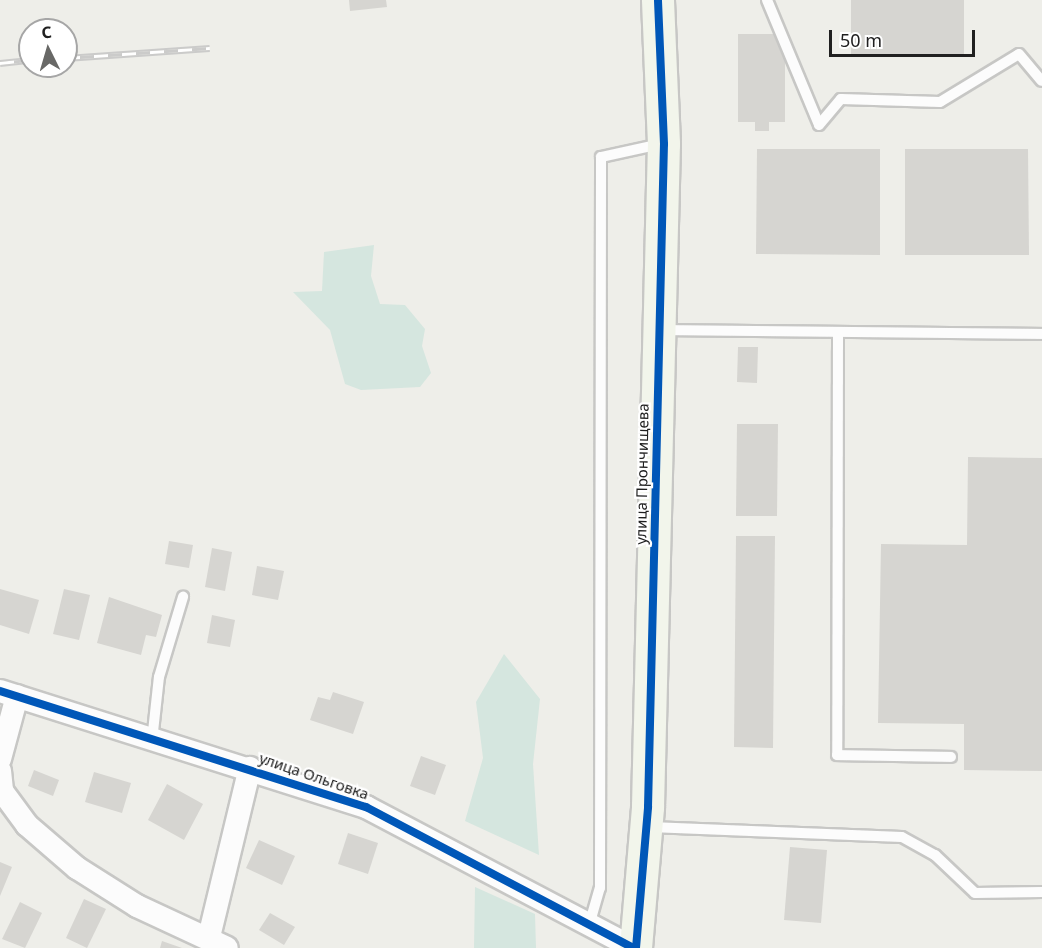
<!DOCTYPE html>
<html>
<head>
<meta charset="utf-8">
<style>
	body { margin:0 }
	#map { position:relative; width:1042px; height:948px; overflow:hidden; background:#eeeee9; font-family:"Noto Sans",sans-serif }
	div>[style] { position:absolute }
	.wetland>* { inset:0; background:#d5e6df }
	.building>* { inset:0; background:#d6d5d1 }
	.roads { filter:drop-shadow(2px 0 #c7c7c5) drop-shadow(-2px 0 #c7c7c5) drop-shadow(0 2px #c7c7c5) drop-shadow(0 -2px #c7c7c5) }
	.lane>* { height:10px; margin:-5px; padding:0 5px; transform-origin:5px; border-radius:5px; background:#fcfcfc }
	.street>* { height:22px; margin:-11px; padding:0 11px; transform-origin:11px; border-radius:11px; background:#fcfcfc }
	.secondary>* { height:32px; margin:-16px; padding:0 16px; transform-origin:16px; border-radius:16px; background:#f2f5eb }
	.rail>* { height:7px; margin-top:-3.5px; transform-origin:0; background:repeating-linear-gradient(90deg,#fff 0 14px,#cbcbca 0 28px); box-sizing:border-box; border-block:2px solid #cbcbca }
	.cycleway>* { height:8px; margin:-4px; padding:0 4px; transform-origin:4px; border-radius:4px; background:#0057b8 }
	span { translate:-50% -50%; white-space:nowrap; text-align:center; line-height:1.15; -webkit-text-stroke:4.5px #fff; paint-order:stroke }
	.street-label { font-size:15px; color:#202020 }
	.north { position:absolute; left:18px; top:18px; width:60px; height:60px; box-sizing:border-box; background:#fff; border:2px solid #a6a6a6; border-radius:50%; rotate:355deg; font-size:16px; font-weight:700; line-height:24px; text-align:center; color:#202020 }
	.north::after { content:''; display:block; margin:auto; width:21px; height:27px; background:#686866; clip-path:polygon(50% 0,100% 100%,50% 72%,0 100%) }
	.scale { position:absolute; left:829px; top:30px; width:146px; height:27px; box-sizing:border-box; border:3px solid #202020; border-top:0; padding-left:8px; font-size:18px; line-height:21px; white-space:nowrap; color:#202020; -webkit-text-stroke:4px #fff; paint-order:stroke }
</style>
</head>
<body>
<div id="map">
	<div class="wetland">
		<i style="clip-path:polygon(374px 245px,371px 276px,380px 304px,405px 305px,425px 329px,422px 346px,431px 373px,420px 387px,361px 390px,345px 384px,330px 330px,293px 292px,322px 291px,324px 252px)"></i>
		<i style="clip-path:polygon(504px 654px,540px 699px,533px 764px,539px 855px,465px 821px,483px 758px,476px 702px)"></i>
		<i style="clip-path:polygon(475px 887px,535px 914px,536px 948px,474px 948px)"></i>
	</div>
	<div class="building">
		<i style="clip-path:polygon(349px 0,386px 0,387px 7px,350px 11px)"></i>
		<i style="clip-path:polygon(851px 0,964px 0,964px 55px,851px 55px)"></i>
		<i style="clip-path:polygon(738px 34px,785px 34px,785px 122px,769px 122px,769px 131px,755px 131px,755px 122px,738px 122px)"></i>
		<i style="clip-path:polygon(757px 149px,880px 149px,880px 255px,756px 254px)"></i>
		<i style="clip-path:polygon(905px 149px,1028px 149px,1029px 255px,905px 255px)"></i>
		<i style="clip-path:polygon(738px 347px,758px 347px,757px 383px,737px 382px)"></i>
		<i style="clip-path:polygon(737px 424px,778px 424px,777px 516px,736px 516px)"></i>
		<i style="clip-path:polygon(968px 457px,1042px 458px,1042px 771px,964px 770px,964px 724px,878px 723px,881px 544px,967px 545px)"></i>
		<i style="clip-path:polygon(736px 536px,775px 536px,773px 748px,734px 747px)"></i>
		<i style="clip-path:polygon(169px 541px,193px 545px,189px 568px,165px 564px)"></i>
		<i style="clip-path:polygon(212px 548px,232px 552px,225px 591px,205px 587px)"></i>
		<i style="clip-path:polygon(257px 566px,284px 571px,278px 600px,252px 595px)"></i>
		<i style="clip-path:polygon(0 589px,39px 600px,29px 634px,0 625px)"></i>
		<i style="clip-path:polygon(64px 589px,90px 595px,79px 640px,53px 634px)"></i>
		<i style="clip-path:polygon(109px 597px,162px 615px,156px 637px,146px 635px,141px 655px,97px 643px)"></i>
		<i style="clip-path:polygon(212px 615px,235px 620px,230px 647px,207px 643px)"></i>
		<i style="clip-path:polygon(333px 692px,364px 702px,353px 734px,310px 720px,318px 697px,330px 700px)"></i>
		<i style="clip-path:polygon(421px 756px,446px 765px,435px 795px,410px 786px)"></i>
		<i style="clip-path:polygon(34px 770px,59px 780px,53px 796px,28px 786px)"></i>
		<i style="clip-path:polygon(94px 772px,131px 783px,122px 813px,85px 802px)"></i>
		<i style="clip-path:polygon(167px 784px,203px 804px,184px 840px,148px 820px)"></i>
		<i style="clip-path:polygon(348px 833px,378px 843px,368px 874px,338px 864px)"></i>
		<i style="clip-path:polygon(259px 840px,295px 856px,282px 885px,246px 868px)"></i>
		<i style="clip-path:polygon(790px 847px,827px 850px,821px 923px,784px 920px)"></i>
		<i style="clip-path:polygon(0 862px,12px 867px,0 896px)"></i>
		<i style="clip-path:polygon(84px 899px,106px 909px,87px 948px,66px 938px)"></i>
		<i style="clip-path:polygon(20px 902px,42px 913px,25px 948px,2px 939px)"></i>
		<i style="clip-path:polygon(270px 913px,295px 927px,284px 945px,259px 930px)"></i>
		<i style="clip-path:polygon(162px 941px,182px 948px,160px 948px)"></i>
	</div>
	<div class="roads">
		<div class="lane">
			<i style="left:767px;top:0;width:135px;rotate:67.4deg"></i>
			<i style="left:819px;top:125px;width:34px;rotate:-50deg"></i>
			<i style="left:841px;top:99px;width:99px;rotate:1.7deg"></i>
			<i style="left:940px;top:102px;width:92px;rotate:-31.3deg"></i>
			<i style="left:1019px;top:54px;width:35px;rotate:50deg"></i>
			<i style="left:663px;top:330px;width:379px;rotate:0.6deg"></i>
			<i style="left:838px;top:332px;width:423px;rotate:90.1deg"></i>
			<i style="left:837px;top:755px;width:114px;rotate:1deg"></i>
			<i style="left:152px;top:741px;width:64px;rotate:-83.8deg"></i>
			<i style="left:159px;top:677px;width:84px;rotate:-73.3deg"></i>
			<i style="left:650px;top:827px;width:252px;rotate:2.3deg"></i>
			<i style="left:902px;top:837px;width:38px;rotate:29deg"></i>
			<i style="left:935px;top:855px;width:55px;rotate:43.5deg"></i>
			<i style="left:975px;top:893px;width:67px;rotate:-0.9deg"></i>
			<i style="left:590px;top:922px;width:35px;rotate:-74deg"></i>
			<i style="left:600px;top:888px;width:731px;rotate:-89.92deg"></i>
			<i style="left:601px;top:157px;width:60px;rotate:-12.4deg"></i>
		</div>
		<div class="street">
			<i style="left:0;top:691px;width:384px;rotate:17.6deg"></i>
			<i style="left:366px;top:807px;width:302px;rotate:27.8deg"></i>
			<i style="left:0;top:759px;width:65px;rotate:-74.9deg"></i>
			<i style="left:0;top:771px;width:20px;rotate:84deg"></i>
			<i style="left:2px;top:791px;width:42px;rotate:53.7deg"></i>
			<i style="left:27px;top:825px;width:66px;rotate:40.7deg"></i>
			<i style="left:77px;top:868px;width:71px;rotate:32.3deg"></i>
			<i style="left:137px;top:906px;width:99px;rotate:25deg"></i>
			<i style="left:209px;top:937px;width:174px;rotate:-76.4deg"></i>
		</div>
		<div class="secondary">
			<i style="left:636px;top:948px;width:142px;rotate:-85.1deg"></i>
			<i style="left:648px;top:807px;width:663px;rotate:-88.62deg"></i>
			<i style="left:664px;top:144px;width:144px;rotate:-92.4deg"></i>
		</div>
	</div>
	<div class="rail">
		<i style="left:66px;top:58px;width:144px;rotate:-4deg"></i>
		<i style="left:0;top:63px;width:30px;rotate:-6deg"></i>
	</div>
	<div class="cycleway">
		<i style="left:0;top:691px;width:384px;rotate:17.6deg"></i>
		<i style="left:366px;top:807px;width:302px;rotate:27.8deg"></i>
		<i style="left:636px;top:948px;width:142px;rotate:-85.1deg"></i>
		<i style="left:648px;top:807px;width:663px;rotate:-88.62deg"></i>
		<i style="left:664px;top:144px;width:144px;rotate:-92.4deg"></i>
	</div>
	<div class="street-label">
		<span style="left:642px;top:474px;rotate:-89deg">улица Прончищева</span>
		<span style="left:314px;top:776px;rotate:19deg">улица Ольговка</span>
	</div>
	<div class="north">С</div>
	<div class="scale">50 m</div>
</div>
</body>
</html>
